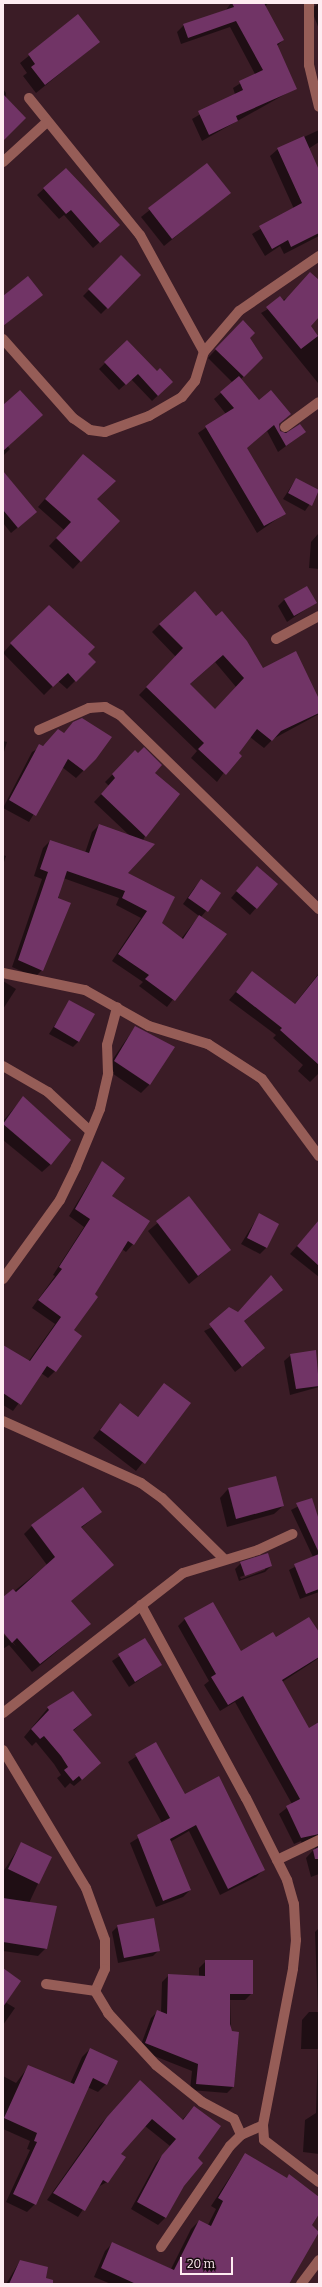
<!DOCTYPE html>
<html>
<head>
<meta charset="utf-8">
<style>
	body { margin:0 }
	#map { position:relative; width:322px; height:2287px; overflow:hidden; background:#3b1c26; font-family:Bitter,serif }
	div>[style] { position:absolute }
	.shadow>* { inset:0; background:#0007 }
	.building>* { inset:0; background:#713466 }
	.street>* { height:10px; margin:-5px; padding:0 5px; transform-origin:5px; border-radius:5px; background:#965d57 }
	span { translate:-50% -50%; white-space:nowrap; text-align:center; line-height:1.15; -webkit-text-stroke:3px #190c10; paint-order:stroke }
	.frame { position:absolute; inset:0; border:4px solid #feecf1; pointer-events:none }
	.scale { position:absolute; left:180px; top:2257px; width:53px; height:18px; box-sizing:border-box; border:2px solid #feecf1; border-top:0; padding-left:5px; font-size:12px; line-height:14px; white-space:nowrap; color:#feecf1; -webkit-text-stroke:3px #190c10; paint-order:stroke }
</style>
</head>
<body>
<div id="map">
	<div class="shadow">
		<i style="clip-path:polygon(231px 3px,268px 3px,265px 7px,283px 40px,277px 46px,296px 88px,202px 141px,192px 119px,235px 94px,233px 88px,255px 74px,230px 27px,181px 44px,177px 32px,184px 25px,226px 10px)"></i>
		<i style="clip-path:polygon(319px 3px,319px 29px,311px 9px)"></i>
		<i style="clip-path:polygon(78px 16px,99px 42px,36px 93px,23px 76px,27px 73px,20px 63px)"></i>
		<i style="clip-path:polygon(3px 89px,6px 93px,3px 140px)"></i>
		<i style="clip-path:polygon(319px 130px,319px 142px,299px 155px,319px 198px,319px 236px,284px 254px,280px 246px,265px 256px,252px 234px,294px 209px,270px 156px,278px 149px)"></i>
		<i style="clip-path:polygon(207px 164px,229px 193px,164px 246px,141px 217px)"></i>
		<i style="clip-path:polygon(65px 169px,112px 231px,93px 248px,64px 215px,59px 219px,37px 195px)"></i>
		<i style="clip-path:polygon(121px 257px,140px 275px,101px 314px,83px 296px)"></i>
		<i style="clip-path:polygon(318px 280px,319px 315px,310px 326px,319px 338px,318px 383px,261px 313px)"></i>
		<i style="clip-path:polygon(234px 330px,249px 339px,262px 358px,240px 380px,259px 402px,290px 414px,278px 425px,279px 432px,305px 432px,278px 452px,267px 431px,246px 448px,284px 514px,257px 533px,198px 433px,226px 414px,214px 399px,233px 383px,208px 358px)"></i>
		<i style="clip-path:polygon(127px 342px,166px 388px,152px 401px,131px 379px,119px 390px,99px 369px)"></i>
		<i style="clip-path:polygon(3px 441px,10px 449px,3px 456px)"></i>
		<i style="clip-path:polygon(76px 463px,96px 499px,118px 521px,73px 569px,49px 546px,64px 530px,38px 507px)"></i>
		<i style="clip-path:polygon(3px 473px,29px 518px,11px 533px,3px 523px)"></i>
		<i style="clip-path:polygon(296px 479px,319px 491px,305px 511px,283px 499px)"></i>
		<i style="clip-path:polygon(318px 534px,319px 569px,309px 568px,311px 542px)"></i>
		<i style="clip-path:polygon(285px 599px,315px 603px,287px 622px,278px 606px)"></i>
		<i style="clip-path:polygon(evenodd,160px 624px,262px 669px,319px 701px,319px 714px,273px 739px,264px 748px,250px 737px,217px 782px,191px 758px,197px 751px,139px 695px,176px 657px,152px 632px,160px 624px,215px 662px,236px 687px,215px 710px,189px 685px,215px 662px)"></i>
		<i style="clip-path:polygon(11px 644px,87px 654px,94px 662px,67px 689px,58px 681px,44px 695px,3px 653px)"></i>
		<i style="clip-path:polygon(73px 723px,95px 759px,76px 778px,62px 767px,29px 822px,3px 808px,32px 752px,63px 734px)"></i>
		<i style="clip-path:polygon(3px 741px,7px 742px,3px 755px)"></i>
		<i style="clip-path:polygon(128px 759px,153px 773px,145px 836px,127px 874px,160px 923px,181px 939px,199px 916px,183px 904px,195px 887px,201px 881px,220px 894px,201px 917px,225px 934px,167px 1007px,139px 986px,143px 982px,112px 961px,141px 918px,116px 905px,119px 898px,63px 878px,42px 970px,35px 977px,12px 967px,42px 879px,34px 876px,43px 848px,50px 841px,85px 853px,92px 832px,99px 825px,130px 836px,94px 802px,109px 786px,105px 782px)"></i>
		<i style="clip-path:polygon(3px 855px,6px 856px,3px 865px)"></i>
		<i style="clip-path:polygon(251px 874px,277px 884px,250px 915px,231px 898px)"></i>
		<i style="clip-path:polygon(252px 973px,294px 1005px,319px 973px,319px 1073px,310px 1082px,298px 1071px,303px 1065px,273px 1038px,276px 1035px,229px 1000px)"></i>
		<i style="clip-path:polygon(3px 981px,16px 989px,3px 1009px)"></i>
		<i style="clip-path:polygon(70px 1001px,79px 1041px,73px 1047px,49px 1034px)"></i>
		<i style="clip-path:polygon(135px 1027px,150px 1084px,141px 1093px,106px 1069px)"></i>
		<i style="clip-path:polygon(23px 1098px,51px 1164px,42px 1172px,3px 1140px,3px 1121px)"></i>
		<i style="clip-path:polygon(102px 1162px,111px 1196px,148px 1221px,133px 1244px,126px 1252px,122px 1249px,72px 1330px,55px 1371px,48px 1378px,41px 1373px,13px 1411px,3px 1405px,3px 1346px,28px 1362px,55px 1324px,32px 1308px,55px 1276px,53px 1275px,84px 1227px,69px 1216px)"></i>
		<i style="clip-path:polygon(189px 1197px,230px 1250px,189px 1284px,148px 1231px)"></i>
		<i style="clip-path:polygon(259px 1215px,266px 1248px,260px 1254px,241px 1244px)"></i>
		<i style="clip-path:polygon(319px 1221px,319px 1277px,290px 1254px)"></i>
		<i style="clip-path:polygon(275px 1296px,243px 1322px,258px 1354px,235px 1372px,204px 1331px)"></i>
		<i style="clip-path:polygon(315px 1351px,319px 1387px,290px 1395px,284px 1361px,291px 1355px)"></i>
		<i style="clip-path:polygon(164px 1384px,190px 1403px,136px 1471px,93px 1438px,120px 1405px,137px 1418px)"></i>
		<i style="clip-path:polygon(275px 1477px,283px 1506px,274px 1514px,227px 1527px,220px 1498px,228px 1489px)"></i>
		<i style="clip-path:polygon(311px 1500px,319px 1523px,319px 1592px,300px 1599px,289px 1570px,313px 1557px,291px 1510px)"></i>
		<i style="clip-path:polygon(101px 1512px,81px 1528px,70px 1601px,90px 1624px,32px 1672px,9px 1645px,3px 1649px,3px 1634px,16px 1646px,3px 1630px,3px 1600px,47px 1565px,24px 1534px,32px 1526px)"></i>
		<i style="clip-path:polygon(evenodd,241px 1563px,271px 1566px,265px 1572px,239px 1581px,235px 1569px,241px 1563px,265px 1568px,265px 1570px,241px 1579px,240px 1577px,265px 1568px)"></i>
		<i style="clip-path:polygon(185px 1619px,240px 1652px,276px 1639px,319px 1634px,319px 1658px,282px 1682px,308px 1729px,319px 1731px,319px 1874px,311px 1877px,306px 1858px,318px 1845px,302px 1844px,301px 1841px,294px 1844px,279px 1814px,292px 1804px,235px 1702px,220px 1711px,204px 1685px,209px 1681px,178px 1626px)"></i>
		<i style="clip-path:polygon(145px 1639px,161px 1665px,129px 1687px,112px 1661px)"></i>
		<i style="clip-path:polygon(48px 1708px,91px 1715px,73px 1731px,92px 1771px,74px 1786px,70px 1783px,65px 1788px,57px 1778px,61px 1775px,54px 1764px,36px 1742px,32px 1746px,24px 1737px)"></i>
		<i style="clip-path:polygon(156px 1743px,185px 1796px,263px 1870px,256px 1877px,220px 1895px,189px 1831px,170px 1842px,190px 1890px,183px 1897px,156px 1907px,130px 1843px,162px 1823px,128px 1762px)"></i>
		<i style="clip-path:polygon(21px 1844px,50px 1858px,29px 1903px,46px 1948px,38px 1956px,3px 1951px,3px 1872px)"></i>
		<i style="clip-path:polygon(118px 1926px,159px 1950px,153px 1956px,118px 1963px,112px 1932px)"></i>
		<i style="clip-path:polygon(319px 1928px,319px 2154px,303px 2152px,305px 2120px,316px 2113px,318px 2049px,301px 2049px,302px 2020px,309px 2012px,318px 2012px,315px 1932px)"></i>
		<i style="clip-path:polygon(206px 1961px,252px 1993px,245px 2000px,230px 2000px,233px 2087px,227px 2093px,190px 2090px,192px 2071px,139px 2050px,151px 2018px,157px 2012px,161px 2013px,162px 1982px,169px 1975px,199px 1976px,199px 1968px)"></i>
		<i style="clip-path:polygon(3px 1970px,5px 2002px,15px 2008px,3px 2025px)"></i>
		<i style="clip-path:polygon(90px 2049px,106px 2084px,98px 2092px,87px 2087px,35px 2204px,27px 2212px,6px 2202px,30px 2150px,27px 2149px,30px 2141px,3px 2129px,3px 2076px,16px 2083px,29px 2066px,70px 2084px,82px 2057px)"></i>
		<i style="clip-path:polygon(133px 2088px,182px 2120px,194px 2107px,196px 2158px,165px 2218px,158px 2225px,131px 2209px,156px 2163px,170px 2146px,145px 2126px,120px 2154px,107px 2182px,98px 2187px,78px 2217px,47px 2200px,100px 2125px)"></i>
		<i style="clip-path:polygon(245px 2154px,286px 2179px,289px 2176px,319px 2198px,319px 2213px,310px 2225px,318px 2231px,287px 2284px,111px 2284px,94px 2277px,105px 2251px,113px 2243px,171px 2269px,191px 2229px,199px 2221px,208px 2225px,216px 2209px,211px 2206px)"></i>
		<i style="clip-path:polygon(20px 2261px,43px 2284px,6px 2284px)"></i>
	</div>
	<div class="building">
		<i style="clip-path:polygon(232px 3px,264px 3px,284px 40px,277px 44px,297px 89px,236px 116px,238px 121px,209px 135px,198px 111px,243px 90px,239px 81px,263px 70px,236px 21px,188px 38px,183px 24px,234px 7px)"></i>
		<i style="clip-path:polygon(78px 14px,100px 42px,45px 85px,31px 67px,35px 64px,28px 54px)"></i>
		<i style="clip-path:polygon(3px 94px,26px 118px,3px 141px)"></i>
		<i style="clip-path:polygon(304px 136px,319px 170px,319px 233px,291px 247px,288px 240px,272px 249px,259px 226px,302px 203px,277px 148px)"></i>
		<i style="clip-path:polygon(207px 163px,231px 193px,172px 239px,148px 208px)"></i>
		<i style="clip-path:polygon(66px 168px,120px 225px,100px 243px,71px 210px,66px 214px,43px 188px)"></i>
		<i style="clip-path:polygon(121px 255px,141px 275px,108px 309px,88px 289px)"></i>
		<i style="clip-path:polygon(310px 272px,319px 280px,319px 317px,311px 326px,318px 336px,301px 349px,266px 307px,280px 296px,284px 301px)"></i>
		<i style="clip-path:polygon(28px 276px,43px 295px,3px 326px,3px 296px)"></i>
		<i style="clip-path:polygon(243px 320px,255px 333px,250px 338px,263px 358px,244px 377px,215px 349px)"></i>
		<i style="clip-path:polygon(127px 340px,157px 371px,160px 368px,173px 382px,158px 396px,138px 374px,126px 385px,104px 362px)"></i>
		<i style="clip-path:polygon(239px 376px,259px 400px,271px 390px,291px 414px,279px 424px,280px 431px,286px 433px,300px 424px,306px 432px,286px 446px,274px 425px,247px 448px,286px 514px,264px 526px,205px 426px,234px 408px,220px 392px)"></i>
		<i style="clip-path:polygon(20px 390px,43px 415px,3px 451px,3px 405px)"></i>
		<i style="clip-path:polygon(83px 454px,116px 481px,97px 499px,120px 521px,81px 562px,56px 538px,71px 522px,45px 499px)"></i>
		<i style="clip-path:polygon(3px 471px,37px 512px,18px 528px,3px 510px)"></i>
		<i style="clip-path:polygon(296px 478px,319px 490px,312px 506px,288px 493px)"></i>
		<i style="clip-path:polygon(307px 586px,317px 603px,294px 616px,284px 599px)"></i>
		<i style="clip-path:polygon(evenodd,195px 591px,216px 616px,222px 611px,247px 641px,263px 668px,296px 651px,319px 699px,319px 713px,281px 731px,272px 741px,257px 729px,239px 753px,242px 756px,226px 775px,198px 749px,204px 743px,146px 687px,183px 648px,159px 624px,195px 591px,223px 655px,244px 678px,215px 709px,190px 684px,223px 655px)"></i>
		<i style="clip-path:polygon(49px 605px,95px 647px,88px 654px,96px 662px,76px 682px,68px 673px,53px 687px,10px 643px)"></i>
		<i style="clip-path:polygon(82px 718px,112px 737px,96px 759px,84px 771px,68px 759px,36px 816px,9px 800px,39px 744px,43px 746px,58px 729px,64px 733px,73px 722px)"></i>
		<i style="clip-path:polygon(144px 747px,162px 765px,155px 773px,180px 794px,146px 837px,101px 794px,115px 778px,112px 774px,135px 750px,138px 753px)"></i>
		<i style="clip-path:polygon(99px 824px,155px 844px,128px 873px,175px 897px,162px 923px,183px 939px,199px 915px,227px 934px,175px 1001px,145px 979px,149px 975px,118px 954px,147px 911px,122px 898px,125px 891px,67px 871px,58px 898px,71px 903px,43px 971px,18px 960px,48px 872px,40px 869px,50px 840px,89px 853px)"></i>
		<i style="clip-path:polygon(257px 866px,278px 884px,257px 909px,236px 891px)"></i>
		<i style="clip-path:polygon(201px 879px,221px 893px,208px 912px,188px 898px)"></i>
		<i style="clip-path:polygon(252px 971px,295px 1004px,319px 974px,319px 1065px,280px 1030px,282px 1028px,236px 992px)"></i>
		<i style="clip-path:polygon(69px 1000px,95px 1014px,79px 1042px,54px 1027px)"></i>
		<i style="clip-path:polygon(135px 1026px,175px 1047px,150px 1085px,114px 1061px)"></i>
		<i style="clip-path:polygon(23px 1096px,71px 1140px,51px 1165px,3px 1124px)"></i>
		<i style="clip-path:polygon(102px 1161px,125px 1178px,112px 1196px,150px 1221px,134px 1245px,128px 1241px,95px 1294px,98px 1297px,74px 1330px,82px 1336px,56px 1372px,47px 1366px,21px 1405px,3px 1393px,3px 1345px,30px 1361px,61px 1317px,38px 1300px,62px 1269px,59px 1267px,90px 1219px,75px 1209px)"></i>
		<i style="clip-path:polygon(189px 1196px,231px 1250px,198px 1276px,156px 1221px)"></i>
		<i style="clip-path:polygon(259px 1213px,279px 1224px,267px 1248px,247px 1238px)"></i>
		<i style="clip-path:polygon(319px 1220px,319px 1266px,297px 1246px)"></i>
		<i style="clip-path:polygon(271px 1275px,283px 1290px,244px 1321px,265px 1348px,242px 1367px,209px 1324px,229px 1307px,238px 1312px)"></i>
		<i style="clip-path:polygon(316px 1350px,319px 1386px,296px 1389px,290px 1354px)"></i>
		<i style="clip-path:polygon(164px 1383px,191px 1403px,145px 1464px,100px 1430px,120px 1403px,138px 1417px)"></i>
		<i style="clip-path:polygon(276px 1476px,284px 1506px,236px 1519px,228px 1488px)"></i>
		<i style="clip-path:polygon(83px 1487px,102px 1512px,81px 1527px,114px 1565px,71px 1601px,91px 1624px,40px 1664px,17px 1638px,12px 1643px,3px 1632px,3px 1597px,13px 1589px,16px 1592px,55px 1557px,31px 1525px)"></i>
		<i style="clip-path:polygon(312px 1498px,319px 1520px,319px 1553px,296px 1503px)"></i>
		<i style="clip-path:polygon(268px 1553px,272px 1566px,245px 1576px,240px 1562px)"></i>
		<i style="clip-path:polygon(319px 1554px,319px 1589px,306px 1594px,294px 1564px)"></i>
		<i style="clip-path:polygon(213px 1602px,241px 1651px,273px 1632px,276px 1637px,309px 1617px,319px 1632px,319px 1657px,282px 1680px,309px 1728px,319px 1722px,319px 1834px,301px 1838px,286px 1806px,300px 1799px,243px 1696px,228px 1705px,211px 1677px,216px 1674px,184px 1618px)"></i>
		<i style="clip-path:polygon(145px 1638px,162px 1665px,135px 1682px,118px 1654px)"></i>
		<i style="clip-path:polygon(73px 1691px,92px 1715px,73px 1730px,101px 1763px,82px 1780px,79px 1776px,73px 1781px,64px 1770px,68px 1767px,61px 1756px,44px 1736px,40px 1739px,31px 1729px,49px 1710px,47px 1707px)"></i>
		<i style="clip-path:polygon(156px 1742px,185px 1794px,219px 1776px,265px 1870px,228px 1889px,196px 1825px,170px 1839px,191px 1890px,163px 1901px,137px 1835px,170px 1818px,135px 1754px)"></i>
		<i style="clip-path:polygon(21px 1842px,52px 1857px,39px 1884px,8px 1869px)"></i>
		<i style="clip-path:polygon(319px 1847px,319px 1859px,315px 1859px,313px 1850px)"></i>
		<i style="clip-path:polygon(3px 1898px,57px 1906px,47px 1949px,3px 1942px)"></i>
		<i style="clip-path:polygon(154px 1918px,160px 1951px,124px 1958px,117px 1925px)"></i>
		<i style="clip-path:polygon(205px 1960px,253px 1960px,253px 1994px,230px 1994px,230px 2024px,232px 2031px,239px 2032px,234px 2087px,196px 2084px,198px 2064px,145px 2043px,157px 2010px,167px 2014px,168px 1974px,205px 1976px)"></i>
		<i style="clip-path:polygon(3px 1968px,21px 1981px,3px 2007px)"></i>
		<i style="clip-path:polygon(90px 2048px,118px 2061px,107px 2085px,93px 2078px,36px 2205px,13px 2194px,37px 2142px,34px 2141px,37px 2133px,4px 2118px,28px 2065px,74px 2084px)"></i>
		<i style="clip-path:polygon(140px 2080px,183px 2120px,194px 2106px,221px 2126px,198px 2158px,203px 2163px,184px 2186px,166px 2218px,137px 2202px,162px 2155px,176px 2139px,152px 2119px,121px 2154px,126px 2157px,108px 2183px,103px 2180px,85px 2211px,53px 2193px,107px 2117px)"></i>
		<i style="clip-path:polygon(245px 2153px,287px 2178px,289px 2174px,319px 2197px,319px 2214px,312px 2225px,319px 2232px,289px 2284px,136px 2284px,101px 2268px,112px 2242px,174px 2270px,199px 2220px,211px 2226px,223px 2201px,218px 2198px)"></i>
		<i style="clip-path:polygon(20px 2260px,48px 2267px,46px 2278px,53px 2280px,53px 2284px,9px 2284px)"></i>
	</div>
	<div class="street">
		<i style="left:309px;top:3px;width:62px;rotate:90deg"></i>
		<i style="left:309px;top:65px;width:43px;rotate:76.6deg"></i>
		<i style="left:29px;top:98px;width:176px;rotate:51deg"></i>
		<i style="left:140px;top:235px;width:133px;rotate:61.3deg"></i>
		<i style="left:3px;top:162px;width:59px;rotate:-42.3deg"></i>
		<i style="left:3px;top:339px;width:106px;rotate:48.5deg"></i>
		<i style="left:73px;top:418px;width:21px;rotate:35deg"></i>
		<i style="left:90px;top:430px;width:15px;rotate:8deg"></i>
		<i style="left:105px;top:432px;width:47px;rotate:-20deg"></i>
		<i style="left:149px;top:416px;width:38px;rotate:-30deg"></i>
		<i style="left:182px;top:397px;width:21px;rotate:-51deg"></i>
		<i style="left:195px;top:381px;width:30px;rotate:-73deg"></i>
		<i style="left:204px;top:352px;width:54px;rotate:-49.5deg"></i>
		<i style="left:239px;top:311px;width:97px;rotate:-34.5deg"></i>
		<i style="left:285px;top:427px;width:42px;rotate:-36.3deg"></i>
		<i style="left:276px;top:639px;width:49px;rotate:-28.1deg"></i>
		<i style="left:39px;top:730px;width:55px;rotate:-23.7deg"></i>
		<i style="left:89px;top:708px;width:16px;rotate:-4deg"></i>
		<i style="left:105px;top:707px;width:17px;rotate:28deg"></i>
		<i style="left:120px;top:715px;width:278px;rotate:44.3deg"></i>
		<i style="left:3px;top:973px;width:84px;rotate:11.7deg"></i>
		<i style="left:85px;top:990px;width:73px;rotate:29.4deg"></i>
		<i style="left:149px;top:1026px;width:62px;rotate:17deg"></i>
		<i style="left:208px;top:1044px;width:64px;rotate:32.9deg"></i>
		<i style="left:262px;top:1079px;width:96px;rotate:53.5deg"></i>
		<i style="left:3px;top:1066px;width:52px;rotate:30deg"></i>
		<i style="left:48px;top:1092px;width:56px;rotate:42.8deg"></i>
		<i style="left:3px;top:1279px;width:97px;rotate:-54.2deg"></i>
		<i style="left:60px;top:1200px;width:37px;rotate:-64deg"></i>
		<i style="left:76px;top:1167px;width:63px;rotate:-67.5deg"></i>
		<i style="left:100px;top:1109px;width:37px;rotate:-77deg"></i>
		<i style="left:108px;top:1073px;width:28px;rotate:-92deg"></i>
		<i style="left:107px;top:1045px;width:39px;rotate:-75deg"></i>
		<i style="left:3px;top:1421px;width:151px;rotate:24.2deg"></i>
		<i style="left:141px;top:1483px;width:26px;rotate:36deg"></i>
		<i style="left:162px;top:1498px;width:86px;rotate:44.5deg"></i>
		<i style="left:141px;top:1605px;width:220px;rotate:61.5deg"></i>
		<i style="left:246px;top:1798px;width:92px;rotate:63.4deg"></i>
		<i style="left:287px;top:1880px;width:25px;rotate:74deg"></i>
		<i style="left:294px;top:1904px;width:36px;rotate:87deg"></i>
		<i style="left:296px;top:1940px;width:29px;rotate:96deg"></i>
		<i style="left:293px;top:1969px;width:159px;rotate:100.9deg"></i>
		<i style="left:263px;top:2125px;width:15px;rotate:86deg"></i>
		<i style="left:264px;top:2140px;width:69px;rotate:37.4deg"></i>
		<i style="left:3px;top:1713px;width:228px;rotate:-37.9deg"></i>
		<i style="left:183px;top:1573px;width:78px;rotate:-17deg"></i>
		<i style="left:258px;top:1550px;width:38px;rotate:-25deg"></i>
		<i style="left:3px;top:1750px;width:161px;rotate:59deg"></i>
		<i style="left:86px;top:1888px;width:55px;rotate:69.9deg"></i>
		<i style="left:105px;top:1940px;width:29px;rotate:90deg"></i>
		<i style="left:105px;top:1969px;width:24px;rotate:114deg"></i>
		<i style="left:277px;top:1860px;width:47px;rotate:-25.5deg"></i>
		<i style="left:46px;top:1984px;width:49px;rotate:8.1deg"></i>
		<i style="left:95px;top:1991px;width:26px;rotate:59deg"></i>
		<i style="left:108px;top:2013px;width:71px;rotate:47.3deg"></i>
		<i style="left:156px;top:2065px;width:59px;rotate:38.8deg"></i>
		<i style="left:202px;top:2102px;width:36px;rotate:28deg"></i>
		<i style="left:234px;top:2119px;width:17px;rotate:66deg"></i>
		<i style="left:161px;top:2247px;width:122px;rotate:-55.7deg"></i>
		<i style="left:230px;top:2146px;width:16px;rotate:-45deg"></i>
		<i style="left:241px;top:2135px;width:24px;rotate:-24deg"></i>
		<i style="left:301px;top:2284px;width:30px;rotate:-53deg"></i>
	</div>
	<div class="frame"></div>
	<div class="scale">20 m</div>
</div>
</body>
</html>
